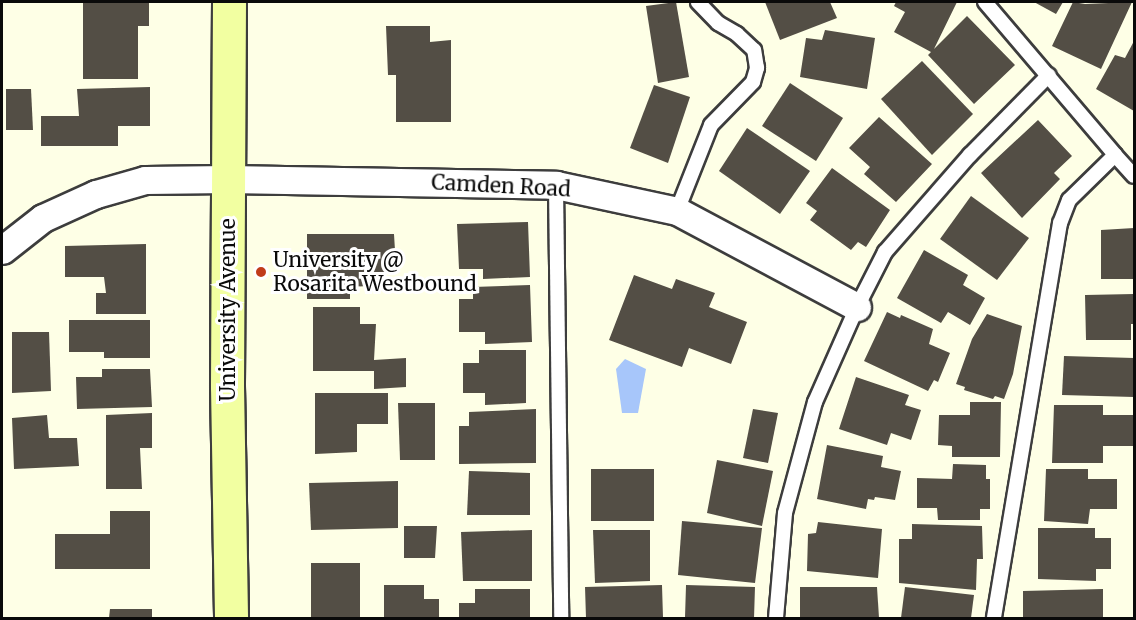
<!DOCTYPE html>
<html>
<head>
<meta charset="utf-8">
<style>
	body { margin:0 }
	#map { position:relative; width:1136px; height:620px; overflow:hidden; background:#feffe6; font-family:Merriweather,serif }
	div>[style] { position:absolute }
	.water>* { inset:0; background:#a7c6fa }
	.building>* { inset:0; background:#534e45 }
	.roads { filter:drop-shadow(2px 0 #3d3d3d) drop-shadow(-2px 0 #3d3d3d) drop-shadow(0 2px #3d3d3d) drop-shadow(0 -2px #3d3d3d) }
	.lane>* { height:14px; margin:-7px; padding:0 7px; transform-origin:7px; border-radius:7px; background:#fff }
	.street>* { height:27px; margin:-13.5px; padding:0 13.5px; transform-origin:13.5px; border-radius:13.5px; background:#fff }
	.secondary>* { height:33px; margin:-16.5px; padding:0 16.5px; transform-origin:16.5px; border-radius:16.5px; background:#f2ffa1 }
	.dots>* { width:16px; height:16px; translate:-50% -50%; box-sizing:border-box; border:3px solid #fff; border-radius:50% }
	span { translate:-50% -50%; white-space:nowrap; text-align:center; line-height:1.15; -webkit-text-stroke:6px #fff; paint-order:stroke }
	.street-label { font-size:21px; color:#0a0a0a }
	.poi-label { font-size:21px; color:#0a0a0a }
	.left { translate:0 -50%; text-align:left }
	.frame { position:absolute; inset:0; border:3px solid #0a0a0a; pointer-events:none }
</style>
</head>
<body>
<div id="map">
	<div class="water">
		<i style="clip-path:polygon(625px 359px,646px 369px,638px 413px,622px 413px,616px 369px)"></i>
	</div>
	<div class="building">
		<i style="clip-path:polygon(83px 2px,149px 2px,149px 26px,138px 26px,138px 79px,83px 79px)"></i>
		<i style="clip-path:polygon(676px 2px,689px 77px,658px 83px,646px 6px)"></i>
		<i style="clip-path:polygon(765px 2px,830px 2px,837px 18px,780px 40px)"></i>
		<i style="clip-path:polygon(896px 2px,957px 2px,934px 49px,967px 16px,1015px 65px,974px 104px,928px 55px,931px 52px,894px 32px,905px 12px,894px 6px)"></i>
		<i style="clip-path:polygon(1034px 2px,1063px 2px,1056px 14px)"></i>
		<i style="clip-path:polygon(1073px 2px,1085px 4px,1132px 2px,1101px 69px,1052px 46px)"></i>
		<i style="clip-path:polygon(386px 26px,430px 26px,430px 42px,451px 40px,451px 122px,396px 122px,396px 75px,388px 75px)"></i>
		<i style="clip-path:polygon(825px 30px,875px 38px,867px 89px,800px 77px,806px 38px,822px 40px)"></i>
		<i style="clip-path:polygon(1134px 41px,1134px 111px,1096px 89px,1115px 55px,1125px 58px)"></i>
		<i style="clip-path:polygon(922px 61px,973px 114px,932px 155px,881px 99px)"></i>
		<i style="clip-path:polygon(790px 83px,843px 118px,816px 161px,762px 126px)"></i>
		<i style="clip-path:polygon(654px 85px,690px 97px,668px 163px,630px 148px)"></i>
		<i style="clip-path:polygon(150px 87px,150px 126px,118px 126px,118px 146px,41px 146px,41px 116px,79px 116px,77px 89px)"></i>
		<i style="clip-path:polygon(6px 89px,31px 89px,33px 130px,6px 130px)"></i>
		<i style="clip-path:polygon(879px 117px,932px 164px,896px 202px,864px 174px,870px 167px,849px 148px)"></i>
		<i style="clip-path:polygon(1038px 120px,1072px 156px,1054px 173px,1060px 179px,1022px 218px,981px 173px)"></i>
		<i style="clip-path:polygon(747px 128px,810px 171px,780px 214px,719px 171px)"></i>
		<i style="clip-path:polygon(832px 168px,890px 210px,866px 247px,858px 242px,851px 250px,810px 220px,817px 211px,806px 203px)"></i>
		<i style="clip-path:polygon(971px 196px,1029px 238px,997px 280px,940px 239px)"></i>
		<i style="clip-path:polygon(528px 222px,530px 277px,483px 279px,483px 269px,459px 269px,457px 224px)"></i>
		<i style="clip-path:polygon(1134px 228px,1133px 279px,1101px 279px,1101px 230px)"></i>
		<i style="clip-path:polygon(307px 234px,394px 234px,396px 267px,386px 267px,386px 285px,350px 287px,350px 299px,307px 299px)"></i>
		<i style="clip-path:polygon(146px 244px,146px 314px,96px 314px,96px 293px,106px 293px,104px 277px,65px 277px,65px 246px)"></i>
		<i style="clip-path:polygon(924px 250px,968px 275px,963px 285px,985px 298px,970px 325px,948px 312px,941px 323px,897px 298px)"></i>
		<i style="clip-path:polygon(634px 275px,672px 289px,676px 279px,715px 293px,709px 307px,747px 322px,731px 364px,689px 348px,682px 367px,609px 340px)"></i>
		<i style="clip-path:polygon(530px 285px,532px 342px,485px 344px,485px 332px,459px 332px,459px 299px,473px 299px,473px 287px)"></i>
		<i style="clip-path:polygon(1134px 294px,1134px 324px,1131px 324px,1131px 340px,1086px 340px,1085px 295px)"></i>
		<i style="clip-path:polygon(313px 307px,360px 307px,360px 324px,376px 324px,374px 360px,406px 358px,406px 387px,374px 389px,374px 371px,313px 371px)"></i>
		<i style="clip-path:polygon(887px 312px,900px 318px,901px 315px,933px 329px,929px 344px,950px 353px,938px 382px,934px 380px,928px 391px,864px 361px)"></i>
		<i style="clip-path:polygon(987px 314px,1022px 326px,1013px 374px,1004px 399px,995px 396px,993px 399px,964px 390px,965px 387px,956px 384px,972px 339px)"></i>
		<i style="clip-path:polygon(69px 320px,150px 320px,150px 358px,104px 358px,104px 352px,69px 352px)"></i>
		<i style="clip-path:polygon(12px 332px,49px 332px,51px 391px,12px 393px)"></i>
		<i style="clip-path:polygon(479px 350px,526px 350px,526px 403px,485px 405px,485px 393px,463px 393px,463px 363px,479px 363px)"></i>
		<i style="clip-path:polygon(1064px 356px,1134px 358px,1134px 397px,1062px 395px)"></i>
		<i style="clip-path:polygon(102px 369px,150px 369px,152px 407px,77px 409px,76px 377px,102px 377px)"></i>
		<i style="clip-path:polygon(856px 377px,909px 395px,905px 405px,921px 410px,911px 440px,891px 433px,887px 445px,839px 429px)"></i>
		<i style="clip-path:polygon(315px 393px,388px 393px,388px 424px,357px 424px,357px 452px,315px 454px)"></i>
		<i style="clip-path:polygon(970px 402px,1001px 402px,1000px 457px,952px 457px,952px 446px,938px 445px,939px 415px,970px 415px)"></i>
		<i style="clip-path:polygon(398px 403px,435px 403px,435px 460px,400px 460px)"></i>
		<i style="clip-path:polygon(1054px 405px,1103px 405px,1103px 415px,1134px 415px,1134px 446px,1103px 446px,1103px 463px,1052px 463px)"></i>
		<i style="clip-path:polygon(536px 409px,536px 463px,459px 464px,459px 426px,469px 426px,469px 412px)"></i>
		<i style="clip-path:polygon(753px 409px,778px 413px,768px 463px,743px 458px)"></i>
		<i style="clip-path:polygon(152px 413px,152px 448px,140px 448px,142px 489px,106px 489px,106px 415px)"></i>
		<i style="clip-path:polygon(47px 415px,49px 438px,77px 438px,79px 466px,14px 469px,12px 418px)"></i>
		<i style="clip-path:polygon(827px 445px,883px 456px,881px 467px,901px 471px,895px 500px,875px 497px,874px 500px,868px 499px,866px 509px,817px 499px)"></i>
		<i style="clip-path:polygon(717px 460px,773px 471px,762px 526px,707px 513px)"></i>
		<i style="clip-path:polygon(953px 464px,986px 465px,986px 479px,990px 479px,990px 509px,980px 509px,980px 520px,938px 520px,937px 508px,917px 508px,917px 478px,952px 479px)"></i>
		<i style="clip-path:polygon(591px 469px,654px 469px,654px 521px,591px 521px)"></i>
		<i style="clip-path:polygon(1046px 469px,1088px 469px,1088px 479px,1117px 479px,1117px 509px,1090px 509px,1088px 524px,1044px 521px)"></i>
		<i style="clip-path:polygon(469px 471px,530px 473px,530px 515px,467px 515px)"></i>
		<i style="clip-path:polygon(398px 481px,398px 528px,311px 530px,309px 483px)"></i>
		<i style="clip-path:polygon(110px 511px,150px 511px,150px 569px,55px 569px,55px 534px,110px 534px)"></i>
		<i style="clip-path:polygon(682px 521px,762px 528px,755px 583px,678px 575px)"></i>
		<i style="clip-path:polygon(818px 522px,882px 529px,878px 578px,807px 571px,808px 534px,816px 533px)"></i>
		<i style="clip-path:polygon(912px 524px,982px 526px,983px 559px,977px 559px,976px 590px,899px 583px,899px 539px,912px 539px)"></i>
		<i style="clip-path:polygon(404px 526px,437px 526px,435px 558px,404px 558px)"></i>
		<i style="clip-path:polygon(1038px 528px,1095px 528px,1095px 538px,1111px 538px,1111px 569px,1096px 569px,1096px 581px,1038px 579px)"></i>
		<i style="clip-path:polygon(532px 530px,532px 581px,463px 581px,461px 532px)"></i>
		<i style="clip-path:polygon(593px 530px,650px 530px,650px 581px,595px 583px)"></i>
		<i style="clip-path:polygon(311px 563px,360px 563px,360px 618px,311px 618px)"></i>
		<i style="clip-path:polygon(384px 585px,424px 585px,424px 599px,439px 599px,439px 618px,384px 618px)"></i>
		<i style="clip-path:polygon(662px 585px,663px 618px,586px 618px,585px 587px)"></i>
		<i style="clip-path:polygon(686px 585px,755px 587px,754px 618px,685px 618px)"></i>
		<i style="clip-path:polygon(800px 587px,877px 587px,879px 618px,800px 618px)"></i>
		<i style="clip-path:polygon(905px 587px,974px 595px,971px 618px,901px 618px)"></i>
		<i style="clip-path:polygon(475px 589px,530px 589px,530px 618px,459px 618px,459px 603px,475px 603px)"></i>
		<i style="clip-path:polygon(1103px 589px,1103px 618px,1023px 618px,1023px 591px)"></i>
		<i style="clip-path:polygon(110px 609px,152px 609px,152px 618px,109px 618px)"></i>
	</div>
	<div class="roads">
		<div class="lane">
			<i style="left:985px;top:2px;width:201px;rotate:49.6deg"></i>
			<i style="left:1115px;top:155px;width:64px;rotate:135.6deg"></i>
			<i style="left:1069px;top:200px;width:25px;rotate:111deg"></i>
			<i style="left:1060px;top:223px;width:400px;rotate:99.5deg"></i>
			<i style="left:1115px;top:155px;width:28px;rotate:48deg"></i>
			<i style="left:556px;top:185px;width:433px;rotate:89.3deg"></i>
			<i style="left:677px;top:211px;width:92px;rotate:-68.4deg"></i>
			<i style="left:711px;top:125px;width:60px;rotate:-45.7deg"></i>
			<i style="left:753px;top:82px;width:15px;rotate:-74deg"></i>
			<i style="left:757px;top:68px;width:18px;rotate:-99deg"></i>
			<i style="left:754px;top:50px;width:23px;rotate:-137deg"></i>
			<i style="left:737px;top:34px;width:22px;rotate:-150deg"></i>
			<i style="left:718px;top:23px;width:29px;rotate:-134deg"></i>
			<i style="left:776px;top:618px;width:105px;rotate:-85.1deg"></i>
			<i style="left:785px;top:513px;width:115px;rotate:-74.9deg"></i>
			<i style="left:815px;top:402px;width:104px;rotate:-66.1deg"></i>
			<i style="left:857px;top:307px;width:62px;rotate:-63deg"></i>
			<i style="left:885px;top:252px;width:129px;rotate:-48.8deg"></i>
			<i style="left:970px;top:155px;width:112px;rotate:-45.4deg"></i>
		</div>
		<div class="street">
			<i style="left:2px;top:250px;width:52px;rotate:-38deg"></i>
			<i style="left:43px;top:218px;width:58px;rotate:-24.4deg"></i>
			<i style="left:96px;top:194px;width:51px;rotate:-15.9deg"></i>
			<i style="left:145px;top:180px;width:83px;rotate:-0.7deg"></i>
			<i style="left:228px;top:179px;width:328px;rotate:1deg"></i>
			<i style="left:556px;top:185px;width:124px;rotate:12.1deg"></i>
			<i style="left:677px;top:211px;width:204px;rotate:28.1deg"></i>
		</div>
		<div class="secondary">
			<i style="left:229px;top:2px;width:384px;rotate:90.3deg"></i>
			<i style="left:227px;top:386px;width:232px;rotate:89deg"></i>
		</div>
	</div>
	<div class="dots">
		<i style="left:261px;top:272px;background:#c13c1a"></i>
	</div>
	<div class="street-label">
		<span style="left:501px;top:186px;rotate:3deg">Camden Road</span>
		<span style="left:228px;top:310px;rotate:-90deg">University Avenue</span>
	</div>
	<div class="poi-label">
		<span class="left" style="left:273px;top:272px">University @<br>Rosarita Westbound</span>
	</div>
	<div class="frame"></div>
</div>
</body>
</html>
